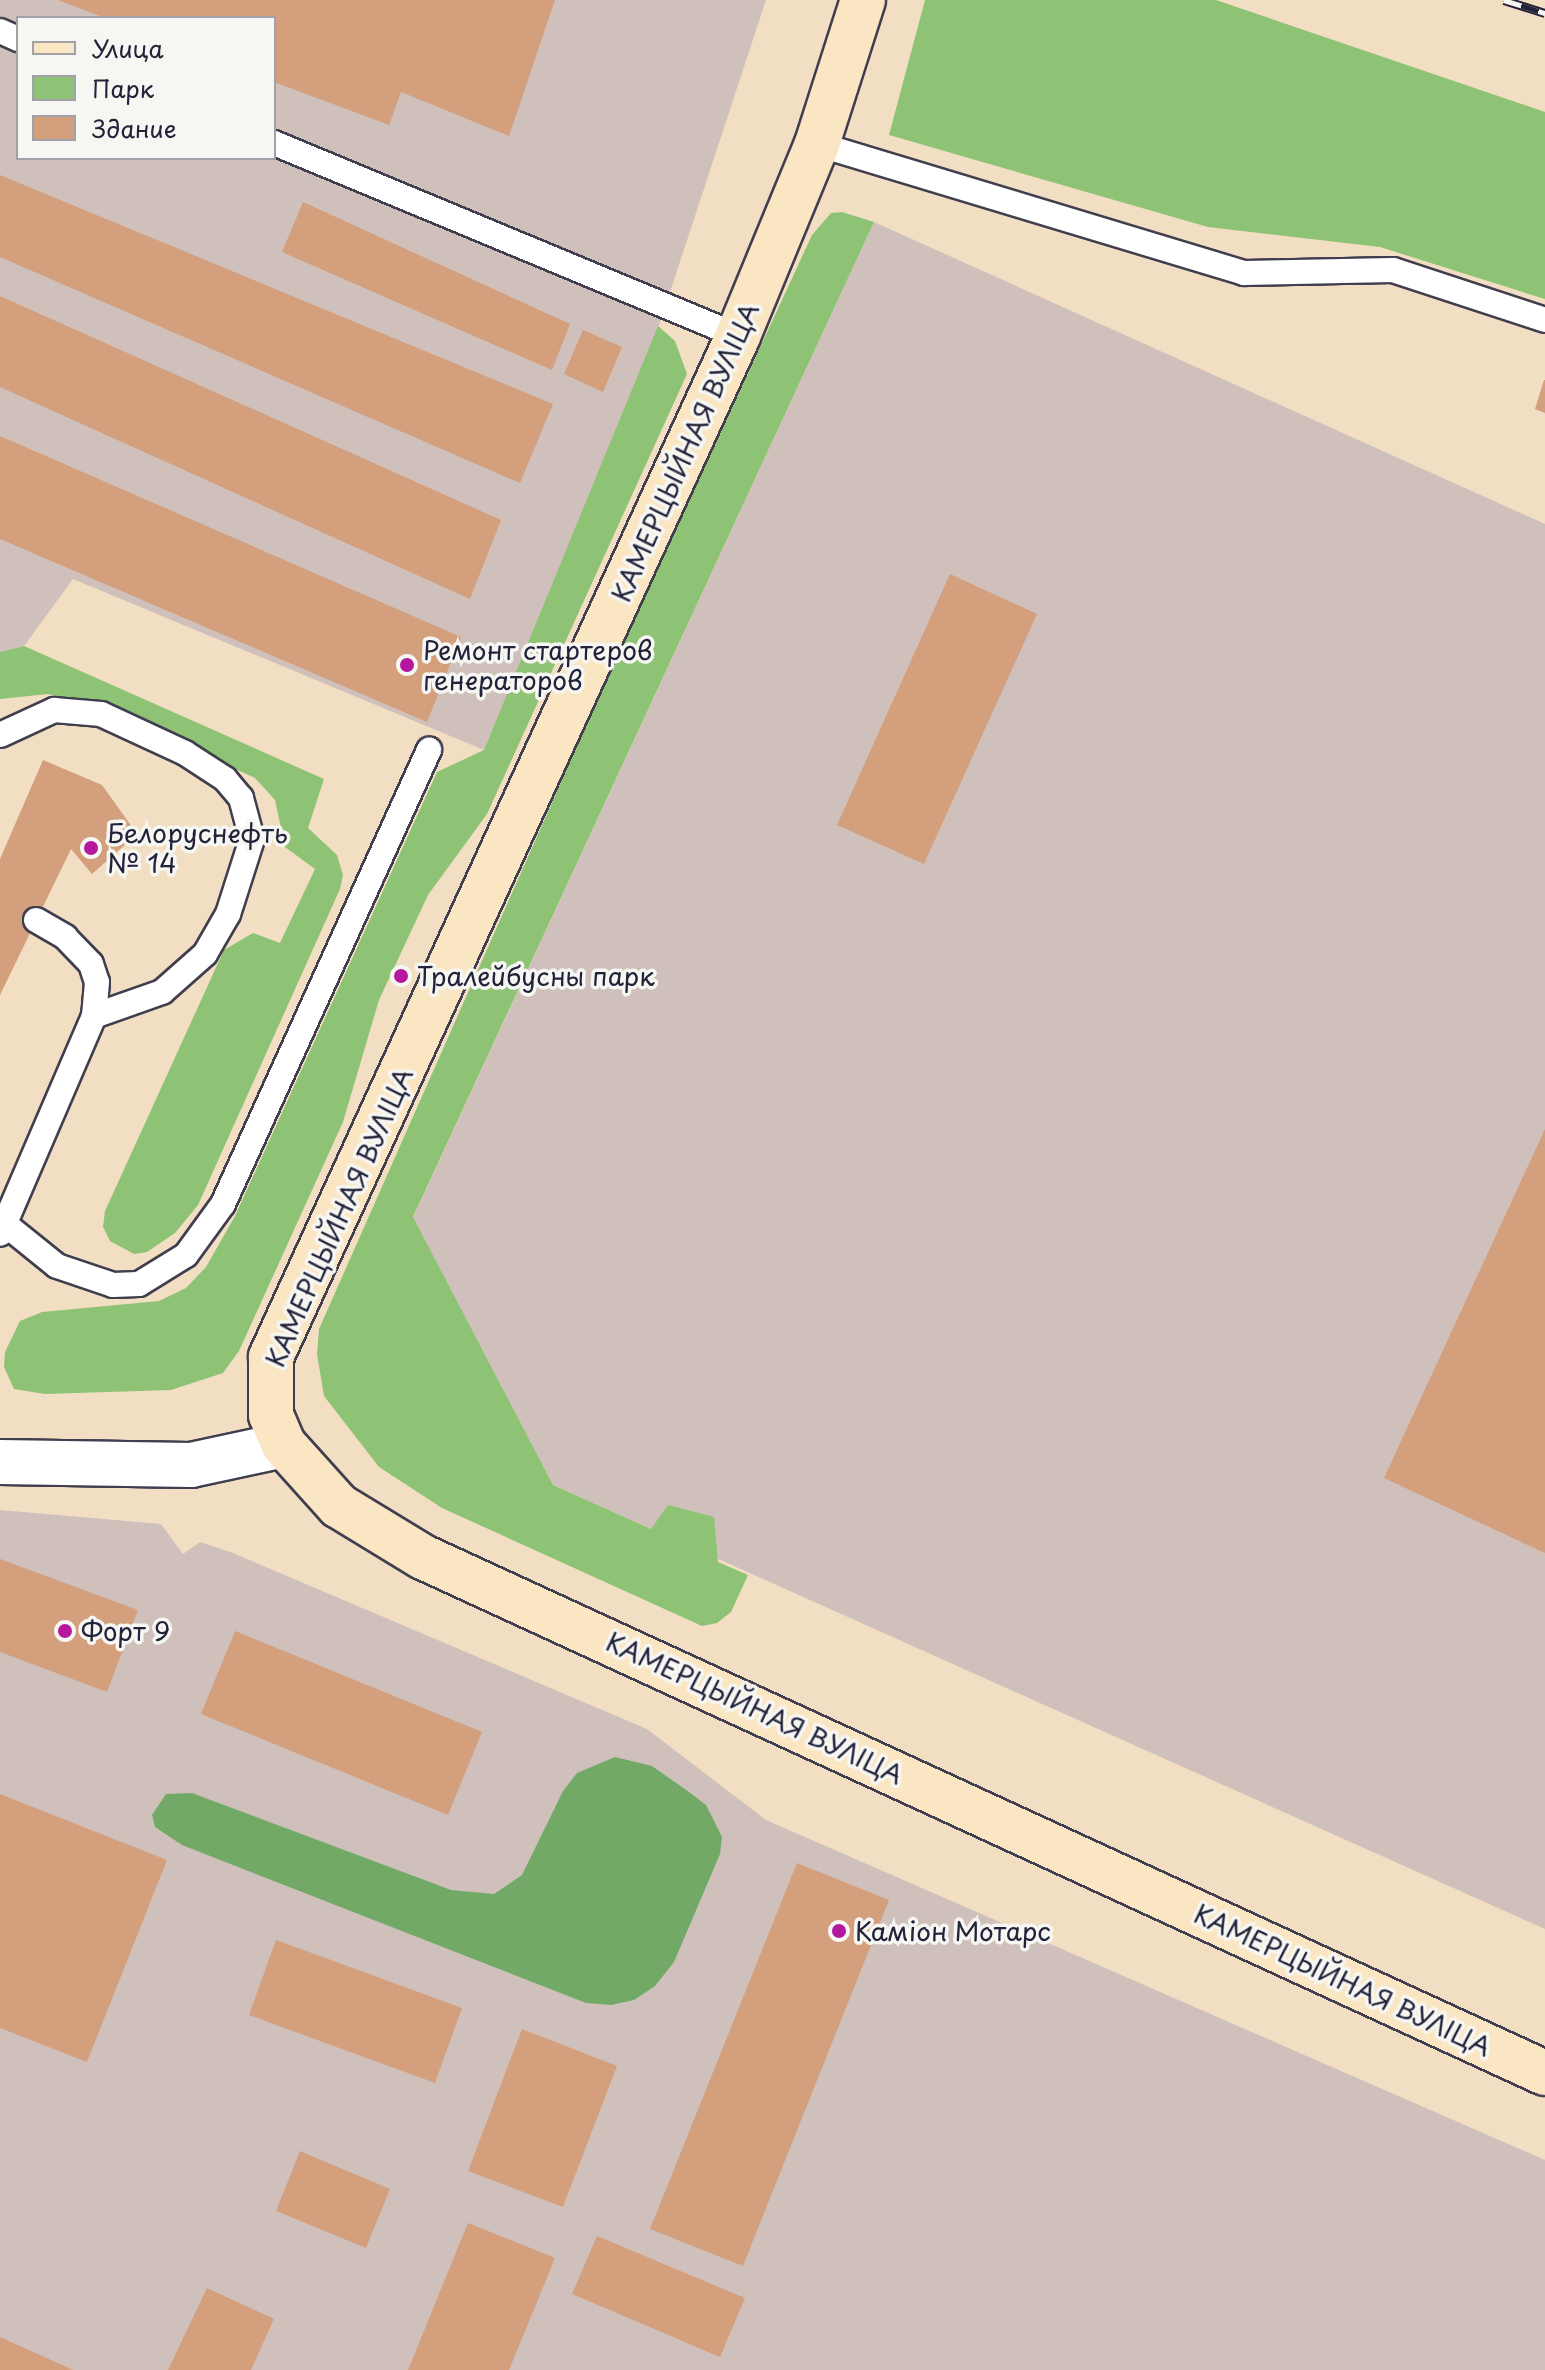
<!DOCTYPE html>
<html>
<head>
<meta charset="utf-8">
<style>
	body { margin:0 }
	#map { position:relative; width:1545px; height:2370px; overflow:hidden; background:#f2dec2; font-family:"Playpen Sans",sans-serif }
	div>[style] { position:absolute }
	.industrial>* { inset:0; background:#cfc0bb }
	.green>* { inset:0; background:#8ec375 }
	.forest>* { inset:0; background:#72a966 }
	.building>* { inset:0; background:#d39f7d }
	.roads { filter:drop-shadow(2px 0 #413e4f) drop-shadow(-2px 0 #413e4f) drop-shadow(0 2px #413e4f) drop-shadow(0 -2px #413e4f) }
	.service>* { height:24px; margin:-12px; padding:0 12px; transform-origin:12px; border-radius:12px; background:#fff }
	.minor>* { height:44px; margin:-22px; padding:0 22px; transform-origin:22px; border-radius:22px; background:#fff }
	.secondary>* { height:44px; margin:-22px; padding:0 22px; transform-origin:22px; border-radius:22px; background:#fbe6c4 }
	.rail>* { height:9px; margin-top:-4.5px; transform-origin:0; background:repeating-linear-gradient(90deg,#f6f6f2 0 18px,#22223b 0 36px); box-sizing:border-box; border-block:2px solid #22223b }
	.dots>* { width:22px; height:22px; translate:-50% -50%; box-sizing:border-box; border:4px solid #f6f6f2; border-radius:50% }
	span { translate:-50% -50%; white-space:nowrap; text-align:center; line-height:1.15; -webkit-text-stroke:7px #f6f6f2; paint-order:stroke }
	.street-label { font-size:26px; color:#22223b }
	.poi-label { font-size:26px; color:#22223b }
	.left { translate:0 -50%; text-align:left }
	.legend { position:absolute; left:16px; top:16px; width:260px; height:144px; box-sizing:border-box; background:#f6f6f2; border:2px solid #a1a1a9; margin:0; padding:10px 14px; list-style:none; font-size:24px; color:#22223b }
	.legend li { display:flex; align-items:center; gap:16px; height:40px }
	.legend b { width:40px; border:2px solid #a1a1a9 }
</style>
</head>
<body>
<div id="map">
	<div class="industrial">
		<i style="clip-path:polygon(evenodd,0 0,766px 0,648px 359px,484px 750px,73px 579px,24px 646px,0 652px,0 0,18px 18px,274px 18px,274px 158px,18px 158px,18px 18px)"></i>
		<i style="clip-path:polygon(874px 222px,1545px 524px,1545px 1929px,553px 1485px,413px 1218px)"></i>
		<i style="clip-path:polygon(0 1510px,161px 1524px,183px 1554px,200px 1542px,233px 1553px,647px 1729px,766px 1820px,1545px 2160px,1545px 2370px,0 2370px)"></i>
	</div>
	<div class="green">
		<i style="clip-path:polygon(925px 0,1216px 0,1545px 112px,1545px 299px,1380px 247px,1208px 227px,889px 135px)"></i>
		<i style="clip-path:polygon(842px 212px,874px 222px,413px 1217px,553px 1485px,651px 1529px,668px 1505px,714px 1517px,718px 1562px,748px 1575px,731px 1612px,717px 1623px,702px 1626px,442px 1508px,379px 1467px,324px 1396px,317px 1354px,319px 1329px,601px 692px,812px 235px,831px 213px)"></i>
		<i style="clip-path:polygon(658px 326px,675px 341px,687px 374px,487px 814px,428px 895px,379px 1000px,343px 1122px,239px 1351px,223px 1373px,171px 1390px,45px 1394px,14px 1389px,4px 1367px,5px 1352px,20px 1321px,42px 1312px,159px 1301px,186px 1288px,206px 1267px,235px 1216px,437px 772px,484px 750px)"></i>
		<i style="clip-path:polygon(24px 646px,324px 779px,308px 828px,337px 855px,343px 875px,340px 889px,198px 1205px,175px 1233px,147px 1252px,134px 1254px,110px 1241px,103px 1227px,105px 1211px,224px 950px,253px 933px,280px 943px,315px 869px,285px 847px,275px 800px,255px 778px,97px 705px,48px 694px,0 699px,0 652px)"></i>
	</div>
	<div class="forest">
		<i style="clip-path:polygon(615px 1757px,652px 1766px,689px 1792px,706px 1805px,722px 1837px,720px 1854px,674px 1962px,655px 1986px,634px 2000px,611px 2005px,586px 2003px,182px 1845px,155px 1827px,152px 1815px,166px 1794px,192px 1793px,451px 1890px,494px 1894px,522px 1875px,563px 1791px,577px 1773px)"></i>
	</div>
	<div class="building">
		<i style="clip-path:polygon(58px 0,555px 0,509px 136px,401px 92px,389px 125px,274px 82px,274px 18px,105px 18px)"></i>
		<i style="clip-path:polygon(0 175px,553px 404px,520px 483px,0 257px)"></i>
		<i style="clip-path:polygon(303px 202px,570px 324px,552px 370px,282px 252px)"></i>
		<i style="clip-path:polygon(0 296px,501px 520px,470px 599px,0 387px)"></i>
		<i style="clip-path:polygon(583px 330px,622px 347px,603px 392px,564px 374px)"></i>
		<i style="clip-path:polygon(1544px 380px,1545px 380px,1545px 413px,1535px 409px)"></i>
		<i style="clip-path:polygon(0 436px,461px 637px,427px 722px,0 539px)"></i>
		<i style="clip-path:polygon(950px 574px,1037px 614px,924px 864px,837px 825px)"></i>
		<i style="clip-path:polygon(43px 760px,102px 785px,137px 834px,92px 874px,71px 849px,0 995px,0 859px)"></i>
		<i style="clip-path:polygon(1545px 1129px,1545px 1553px,1384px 1478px)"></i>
		<i style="clip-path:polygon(0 1559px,138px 1610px,107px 1692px,0 1652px)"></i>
		<i style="clip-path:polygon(235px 1631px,482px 1732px,448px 1815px,201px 1714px)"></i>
		<i style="clip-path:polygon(0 1794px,167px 1860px,87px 2062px,0 2028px)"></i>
		<i style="clip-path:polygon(797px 1863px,889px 1900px,743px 2266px,650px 2229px)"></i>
		<i style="clip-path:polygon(276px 1940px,462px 2008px,435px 2083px,249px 2015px)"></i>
		<i style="clip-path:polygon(522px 2029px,617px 2066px,563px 2207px,468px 2171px)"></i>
		<i style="clip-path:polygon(300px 2151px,390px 2189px,366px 2248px,276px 2211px)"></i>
		<i style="clip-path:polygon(468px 2223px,555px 2258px,509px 2370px,408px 2370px)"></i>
		<i style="clip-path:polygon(597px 2236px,745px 2298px,720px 2357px,572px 2294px)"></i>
		<i style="clip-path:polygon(207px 2288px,274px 2319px,251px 2370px,168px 2370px)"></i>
		<i style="clip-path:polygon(0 2337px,73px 2370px,0 2370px)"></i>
	</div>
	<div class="roads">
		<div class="service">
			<i style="left:0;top:31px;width:20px;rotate:24deg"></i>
			<i style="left:274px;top:143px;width:503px;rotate:22.58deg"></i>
			<i style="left:817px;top:144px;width:446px;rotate:16.8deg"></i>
			<i style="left:1244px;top:273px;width:149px;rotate:-1.2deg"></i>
			<i style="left:1393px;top:270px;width:160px;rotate:18.2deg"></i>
			<i style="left:0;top:735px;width:60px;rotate:-24.8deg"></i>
			<i style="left:54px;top:710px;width:47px;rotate:4.9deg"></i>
			<i style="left:101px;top:714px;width:93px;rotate:24.9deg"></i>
			<i style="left:185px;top:753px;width:48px;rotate:33deg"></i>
			<i style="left:225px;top:779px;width:25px;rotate:50deg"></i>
			<i style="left:241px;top:798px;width:42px;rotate:75deg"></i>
			<i style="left:252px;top:839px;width:79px;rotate:107.7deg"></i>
			<i style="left:228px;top:914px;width:46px;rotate:119.9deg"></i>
			<i style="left:205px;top:954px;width:57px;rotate:138.5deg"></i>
			<i style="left:162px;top:992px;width:72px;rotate:160.6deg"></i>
			<i style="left:94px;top:1016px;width:237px;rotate:113.3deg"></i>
			<i style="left:36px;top:920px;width:34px;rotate:30deg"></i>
			<i style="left:65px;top:937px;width:37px;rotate:46deg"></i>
			<i style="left:91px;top:964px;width:19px;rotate:72deg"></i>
			<i style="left:97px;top:982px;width:34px;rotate:95deg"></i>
			<i style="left:0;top:1220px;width:73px;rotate:38.9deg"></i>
			<i style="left:57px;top:1266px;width:59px;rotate:18.7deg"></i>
			<i style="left:113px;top:1285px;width:26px;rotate:-2deg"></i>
			<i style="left:139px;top:1284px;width:55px;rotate:-31.7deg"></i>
			<i style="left:186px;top:1255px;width:63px;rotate:-54deg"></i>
			<i style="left:223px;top:1204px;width:499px;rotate:-65.6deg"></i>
		</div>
		<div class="minor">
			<i style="left:0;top:1462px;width:191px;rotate:0.9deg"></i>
			<i style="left:191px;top:1465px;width:95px;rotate:-12.1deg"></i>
		</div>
		<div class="secondary">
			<i style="left:863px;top:0;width:151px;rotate:107.7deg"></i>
			<i style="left:817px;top:144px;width:208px;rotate:112.4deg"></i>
			<i style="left:738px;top:336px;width:1123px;rotate:114.58deg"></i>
			<i style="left:271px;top:1357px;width:58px;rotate:90deg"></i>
			<i style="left:271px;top:1415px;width:33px;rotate:67deg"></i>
			<i style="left:284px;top:1445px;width:82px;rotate:48deg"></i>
			<i style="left:339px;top:1506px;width:98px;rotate:31.3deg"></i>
			<i style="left:423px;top:1557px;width:1235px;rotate:24.7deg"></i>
		</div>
	</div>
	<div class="rail">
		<i style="left:1504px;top:0;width:43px;rotate:17.6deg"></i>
	</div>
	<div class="dots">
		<i style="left:407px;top:665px;background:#b5179e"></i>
		<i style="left:91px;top:848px;background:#b5179e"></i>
		<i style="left:401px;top:976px;background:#b5179e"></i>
		<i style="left:65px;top:1631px;background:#b5179e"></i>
		<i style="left:839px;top:1931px;background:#b5179e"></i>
	</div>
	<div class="street-label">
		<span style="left:685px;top:452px;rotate:-66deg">КАМЕРЦЫЙНАЯ ВУЛІЦА</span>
		<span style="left:339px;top:1217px;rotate:-66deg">КАМЕРЦЫЙНАЯ ВУЛІЦА</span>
		<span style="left:755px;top:1708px;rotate:25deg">КАМЕРЦЫЙНАЯ ВУЛІЦА</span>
		<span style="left:1343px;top:1980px;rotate:25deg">КАМЕРЦЫЙНАЯ ВУЛІЦА</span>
	</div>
	<div class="poi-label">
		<span class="left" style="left:423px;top:665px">Ремонт стартеров<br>генераторов</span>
		<span class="left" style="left:107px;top:848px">Белоруснефть<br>№ 14</span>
		<span class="left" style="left:417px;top:976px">Тралейбусны парк</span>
		<span class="left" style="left:81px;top:1631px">Форт 9</span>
		<span class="left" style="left:855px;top:1931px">Каміон Мотарс</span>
	</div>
	<ul class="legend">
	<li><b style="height:10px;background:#fbe6c4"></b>Улица</li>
	<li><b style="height:22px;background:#8ec375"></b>Парк</li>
	<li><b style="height:22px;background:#d39f7d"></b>Здание</li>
	</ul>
</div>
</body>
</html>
